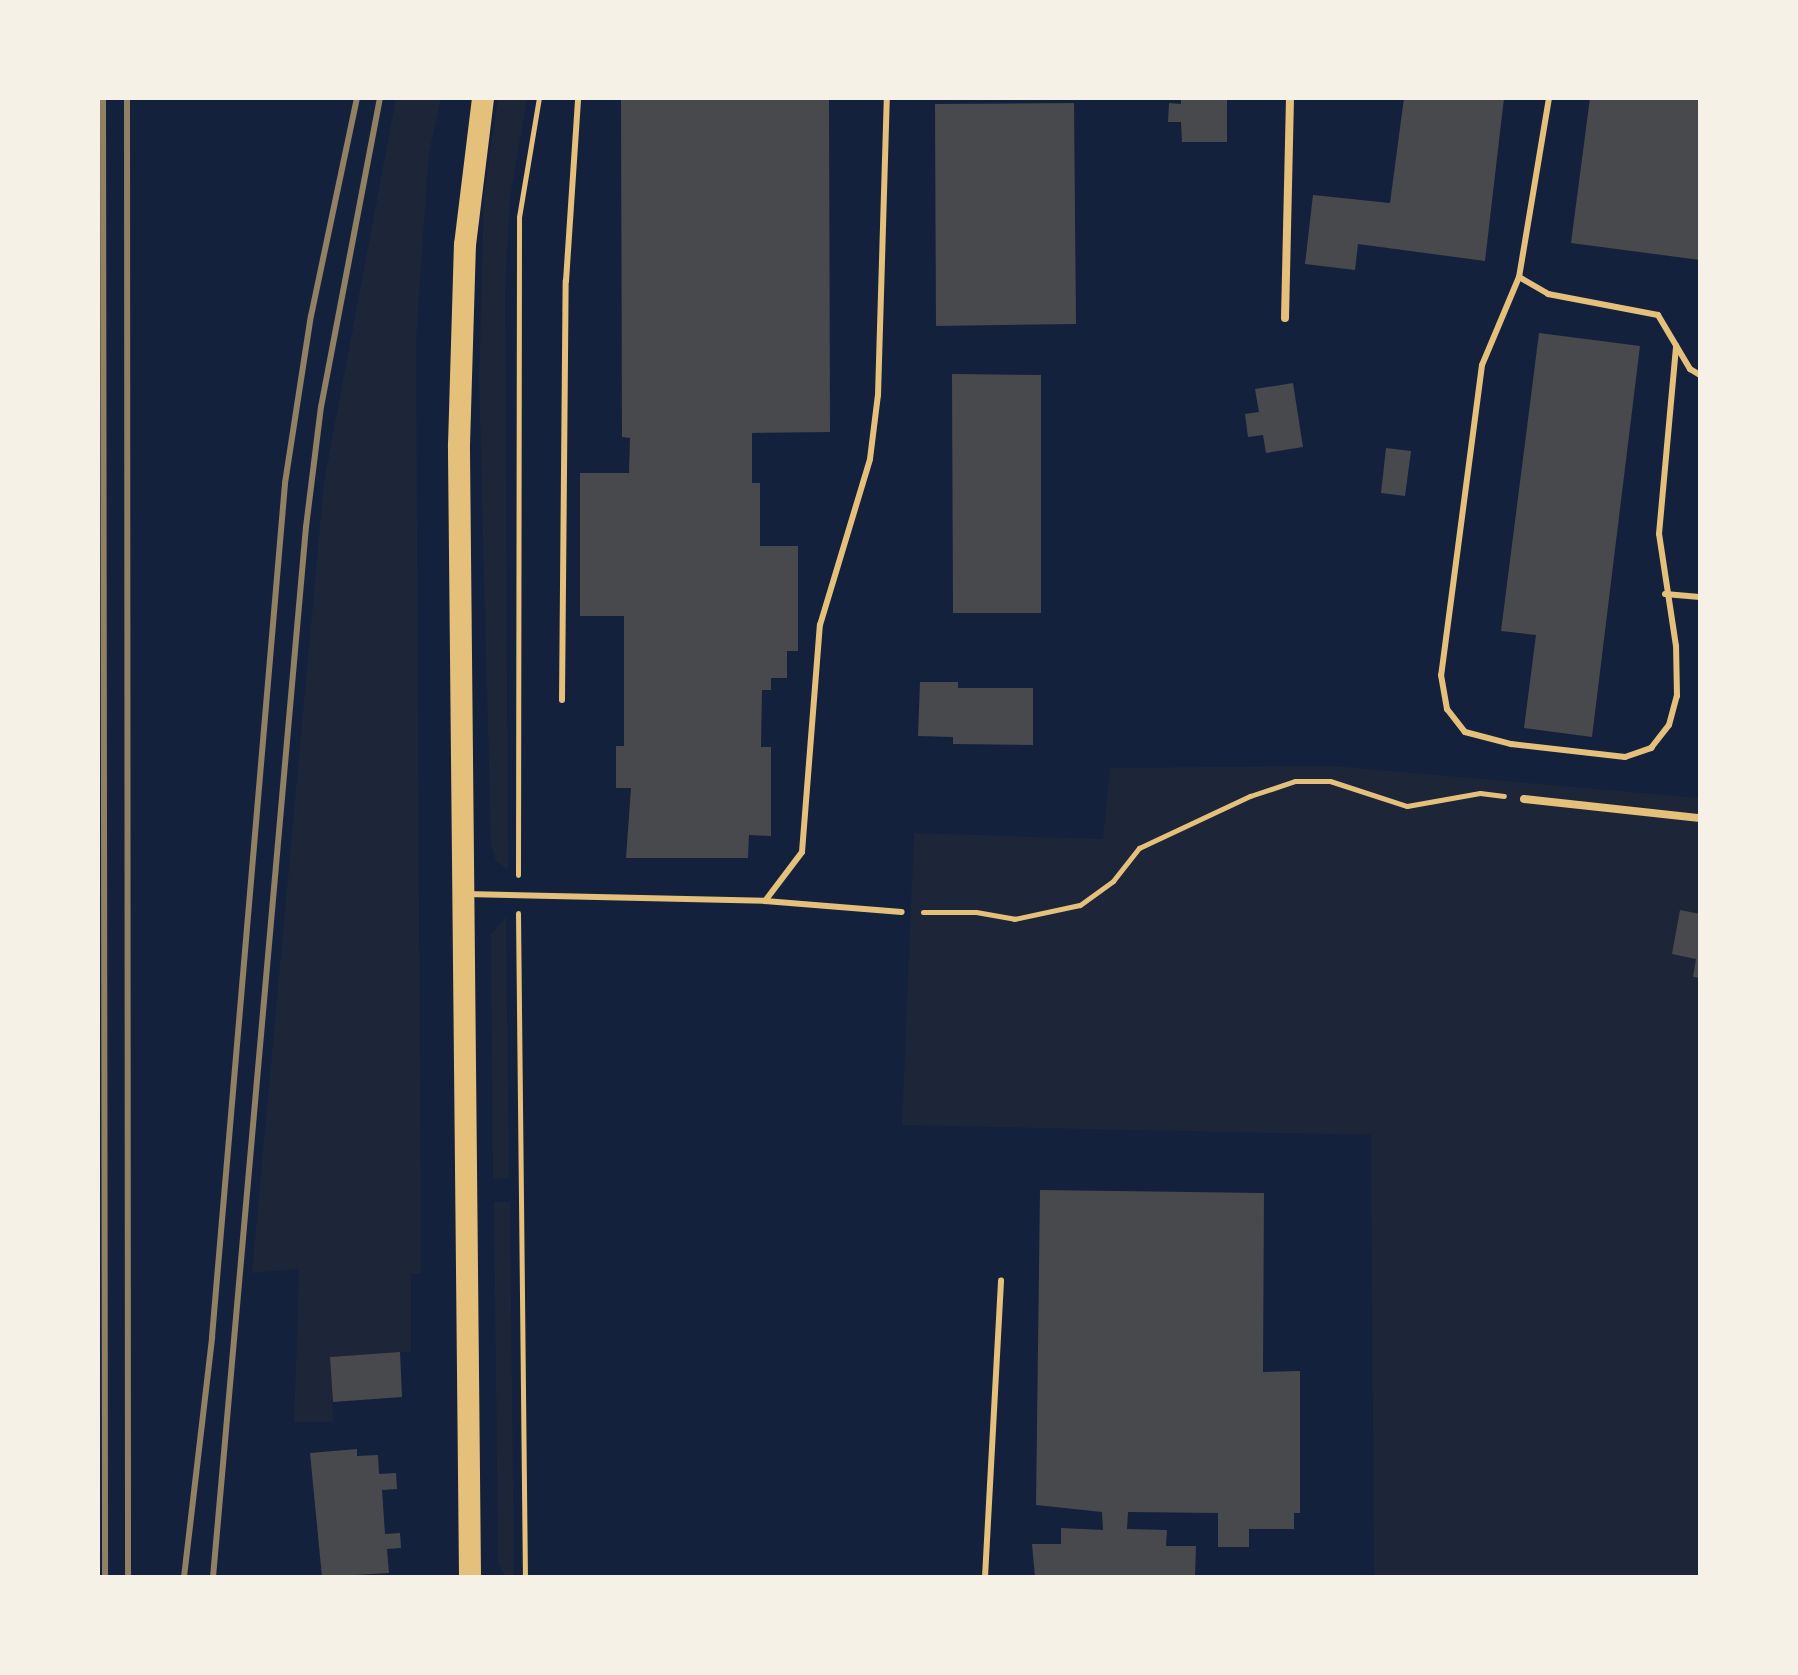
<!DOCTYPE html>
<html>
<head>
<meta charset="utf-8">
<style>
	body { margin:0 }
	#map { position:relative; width:1798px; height:1675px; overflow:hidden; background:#14213d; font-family:"DejaVu Sans",sans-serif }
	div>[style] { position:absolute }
	.green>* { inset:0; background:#1d2539 }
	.building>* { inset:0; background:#48494c }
	.path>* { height:5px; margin:-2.5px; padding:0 2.5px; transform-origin:2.5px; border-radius:2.5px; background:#e5c07b }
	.service>* { height:6px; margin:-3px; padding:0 3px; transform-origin:3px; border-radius:3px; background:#e5c07b }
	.minor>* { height:8px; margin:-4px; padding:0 4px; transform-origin:4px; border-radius:4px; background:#e5c07b }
	.trunk>* { height:22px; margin:-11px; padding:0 11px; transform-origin:11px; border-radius:11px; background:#e5c07b }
	.rail>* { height:6px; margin:-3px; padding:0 3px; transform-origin:3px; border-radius:3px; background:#918062 }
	span { translate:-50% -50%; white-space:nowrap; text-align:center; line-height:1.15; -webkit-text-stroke:8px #f6f1e7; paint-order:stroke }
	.frame { position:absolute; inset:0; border:100px solid #f6f1e7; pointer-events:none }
</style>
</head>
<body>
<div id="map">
	<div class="green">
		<i style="clip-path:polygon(396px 98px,441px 98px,429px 152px,416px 339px,421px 1273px,411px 1274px,411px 1352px,331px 1357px,333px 1422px,294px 1422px,299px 1269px,252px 1273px,324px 482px)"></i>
		<i style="clip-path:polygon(498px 98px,527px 98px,510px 198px,505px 288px,508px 870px,496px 861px,491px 844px,479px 382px,484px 195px)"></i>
		<i style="clip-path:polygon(1332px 766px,1700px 798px,1700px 1577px,1374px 1577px,1371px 1135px,902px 1125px,914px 833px,1103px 839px,1110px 768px)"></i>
		<i style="clip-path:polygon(506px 917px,509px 1178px,493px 1179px,491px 934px)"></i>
		<i style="clip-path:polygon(494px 1202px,510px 1202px,514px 1577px,505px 1577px,498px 1561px)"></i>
	</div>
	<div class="building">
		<i style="clip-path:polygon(621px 98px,829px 98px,830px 432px,752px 433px,752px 483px,760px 483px,760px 546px,798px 546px,798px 651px,787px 651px,787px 678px,771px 678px,771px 690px,762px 690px,761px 747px,771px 747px,771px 836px,749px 835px,748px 858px,626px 858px,631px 788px,616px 788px,616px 746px,624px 746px,624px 616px,580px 616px,580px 473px,629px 473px,630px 438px,622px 437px)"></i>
		<i style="clip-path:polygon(1181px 98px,1227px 98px,1227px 142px,1182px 142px,1181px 122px,1168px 122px,1169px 103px,1181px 104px)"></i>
		<i style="clip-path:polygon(1404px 98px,1504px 98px,1485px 261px,1358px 244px,1355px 270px,1305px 264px,1313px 195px,1390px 203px)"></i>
		<i style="clip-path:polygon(1590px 98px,1700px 98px,1700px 260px,1571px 243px)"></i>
		<i style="clip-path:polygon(1074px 103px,1076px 324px,936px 326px,935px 104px)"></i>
		<i style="clip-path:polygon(1539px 333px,1640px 346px,1592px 737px,1524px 728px,1536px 635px,1501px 631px)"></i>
		<i style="clip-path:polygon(952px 374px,1041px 375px,1041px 613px,953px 613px)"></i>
		<i style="clip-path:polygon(1293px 383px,1303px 447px,1266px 453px,1263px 435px,1248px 437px,1245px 414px,1259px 412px,1255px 389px)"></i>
		<i style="clip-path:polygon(1386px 448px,1411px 451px,1405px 496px,1381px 493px)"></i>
		<i style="clip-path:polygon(920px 682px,958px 682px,958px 688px,1033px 688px,1033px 745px,953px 744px,953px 737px,918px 736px)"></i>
		<i style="clip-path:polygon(1680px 910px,1700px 914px,1700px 978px,1693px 977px,1696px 959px,1672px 954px)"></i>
		<i style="clip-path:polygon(1040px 1190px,1264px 1193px,1263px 1372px,1300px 1371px,1300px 1513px,1294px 1513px,1294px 1529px,1249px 1529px,1249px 1547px,1218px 1547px,1218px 1513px,1128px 1512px,1127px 1529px,1167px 1530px,1166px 1546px,1196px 1546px,1195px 1577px,1035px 1577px,1032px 1544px,1061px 1544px,1061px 1528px,1103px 1530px,1102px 1512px,1036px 1505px)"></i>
		<i style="clip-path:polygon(400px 1352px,402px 1397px,333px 1402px,330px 1357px)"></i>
		<i style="clip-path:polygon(357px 1449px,357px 1456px,378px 1455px,379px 1474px,396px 1473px,397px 1489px,382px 1490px,385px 1534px,400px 1533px,401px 1548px,387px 1549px,389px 1573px,322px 1577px,310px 1453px)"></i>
	</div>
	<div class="path">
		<i style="left:518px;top:875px;width:658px;rotate:-89.91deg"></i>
		<i style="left:519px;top:217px;width:121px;rotate:-80.5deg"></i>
		<i style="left:923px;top:912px;width:53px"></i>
		<i style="left:976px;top:912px;width:39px;rotate:10deg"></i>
		<i style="left:1014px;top:919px;width:67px;rotate:-12deg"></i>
		<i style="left:1080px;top:905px;width:41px;rotate:-36deg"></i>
		<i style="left:1113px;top:881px;width:42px;rotate:-51.8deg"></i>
		<i style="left:1139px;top:848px;width:123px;rotate:-25.1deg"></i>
		<i style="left:1250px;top:796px;width:47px;rotate:-18.4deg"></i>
		<i style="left:1295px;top:781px;width:35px"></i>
		<i style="left:1330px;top:781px;width:81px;rotate:18deg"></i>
		<i style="left:1407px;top:806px;width:74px;rotate:-10.1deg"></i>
		<i style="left:1480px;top:793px;width:24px;rotate:7deg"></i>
		<i style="left:518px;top:913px;width:664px;rotate:89.4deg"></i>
	</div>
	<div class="service">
		<i style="left:1549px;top:98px;width:181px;rotate:99.5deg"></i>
		<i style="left:1519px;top:277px;width:34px;rotate:30deg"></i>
		<i style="left:1548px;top:294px;width:112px;rotate:10.8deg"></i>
		<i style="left:1658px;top:315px;width:63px;rotate:59.3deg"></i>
		<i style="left:1690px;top:369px;width:12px;rotate:31deg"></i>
		<i style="left:1519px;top:277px;width:95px;rotate:112.8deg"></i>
		<i style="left:1482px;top:365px;width:313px;rotate:97.5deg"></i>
		<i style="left:1441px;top:675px;width:35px;rotate:80deg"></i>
		<i style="left:1447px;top:709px;width:29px;rotate:52deg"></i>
		<i style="left:1465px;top:732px;width:48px;rotate:14.6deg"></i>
		<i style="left:1511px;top:744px;width:115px;rotate:6.5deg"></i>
		<i style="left:1625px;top:757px;width:28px;rotate:-19deg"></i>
		<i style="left:1651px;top:748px;width:29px;rotate:-52deg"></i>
		<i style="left:1669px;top:725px;width:30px;rotate:-75deg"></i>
		<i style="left:1677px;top:696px;width:50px;rotate:-91.1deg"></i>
		<i style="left:1676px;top:646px;width:113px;rotate:-98.6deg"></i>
		<i style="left:1659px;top:534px;width:189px;rotate:-84.8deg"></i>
		<i style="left:1665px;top:594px;width:35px;rotate:5deg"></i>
		<i style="left:562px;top:700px;width:419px;rotate:-89.5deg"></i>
		<i style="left:566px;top:281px;width:183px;rotate:-86.2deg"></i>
		<i style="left:466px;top:894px;width:299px;rotate:1.3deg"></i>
		<i style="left:765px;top:901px;width:61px;rotate:-52.9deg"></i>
		<i style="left:802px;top:852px;width:228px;rotate:-85.5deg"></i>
		<i style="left:820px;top:625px;width:173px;rotate:-73.2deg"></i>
		<i style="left:870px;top:459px;width:64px;rotate:-82.9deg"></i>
		<i style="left:878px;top:395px;width:297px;rotate:-88.3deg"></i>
		<i style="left:765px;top:901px;width:137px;rotate:4.6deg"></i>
		<i style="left:985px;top:1577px;width:297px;rotate:-86.9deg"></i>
	</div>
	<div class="minor">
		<i style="left:1285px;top:318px;width:220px;rotate:-88.7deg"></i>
		<i style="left:1524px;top:799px;width:177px;rotate:6.2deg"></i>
	</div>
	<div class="trunk">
		<i style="left:470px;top:1577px;width:1132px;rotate:-90.56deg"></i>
		<i style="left:459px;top:445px;width:200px;rotate:-88.3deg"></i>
		<i style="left:465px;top:245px;width:148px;rotate:-83deg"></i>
	</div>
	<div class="rail">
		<i style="left:103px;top:98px;width:1479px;rotate:89.92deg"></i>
		<i style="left:127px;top:98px;width:1479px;rotate:89.96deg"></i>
		<i style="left:184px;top:1577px;width:242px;rotate:-83.3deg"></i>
		<i style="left:212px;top:1337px;width:857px;rotate:-85.11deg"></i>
		<i style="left:285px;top:483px;width:169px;rotate:-81.2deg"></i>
		<i style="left:311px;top:316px;width:223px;rotate:-78.1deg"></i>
		<i style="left:213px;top:1577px;width:1054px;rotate:-84.94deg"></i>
		<i style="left:306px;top:527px;width:121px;rotate:-82.9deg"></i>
		<i style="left:321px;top:407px;width:315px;rotate:-79.2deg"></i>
	</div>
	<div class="frame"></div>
</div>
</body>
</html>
